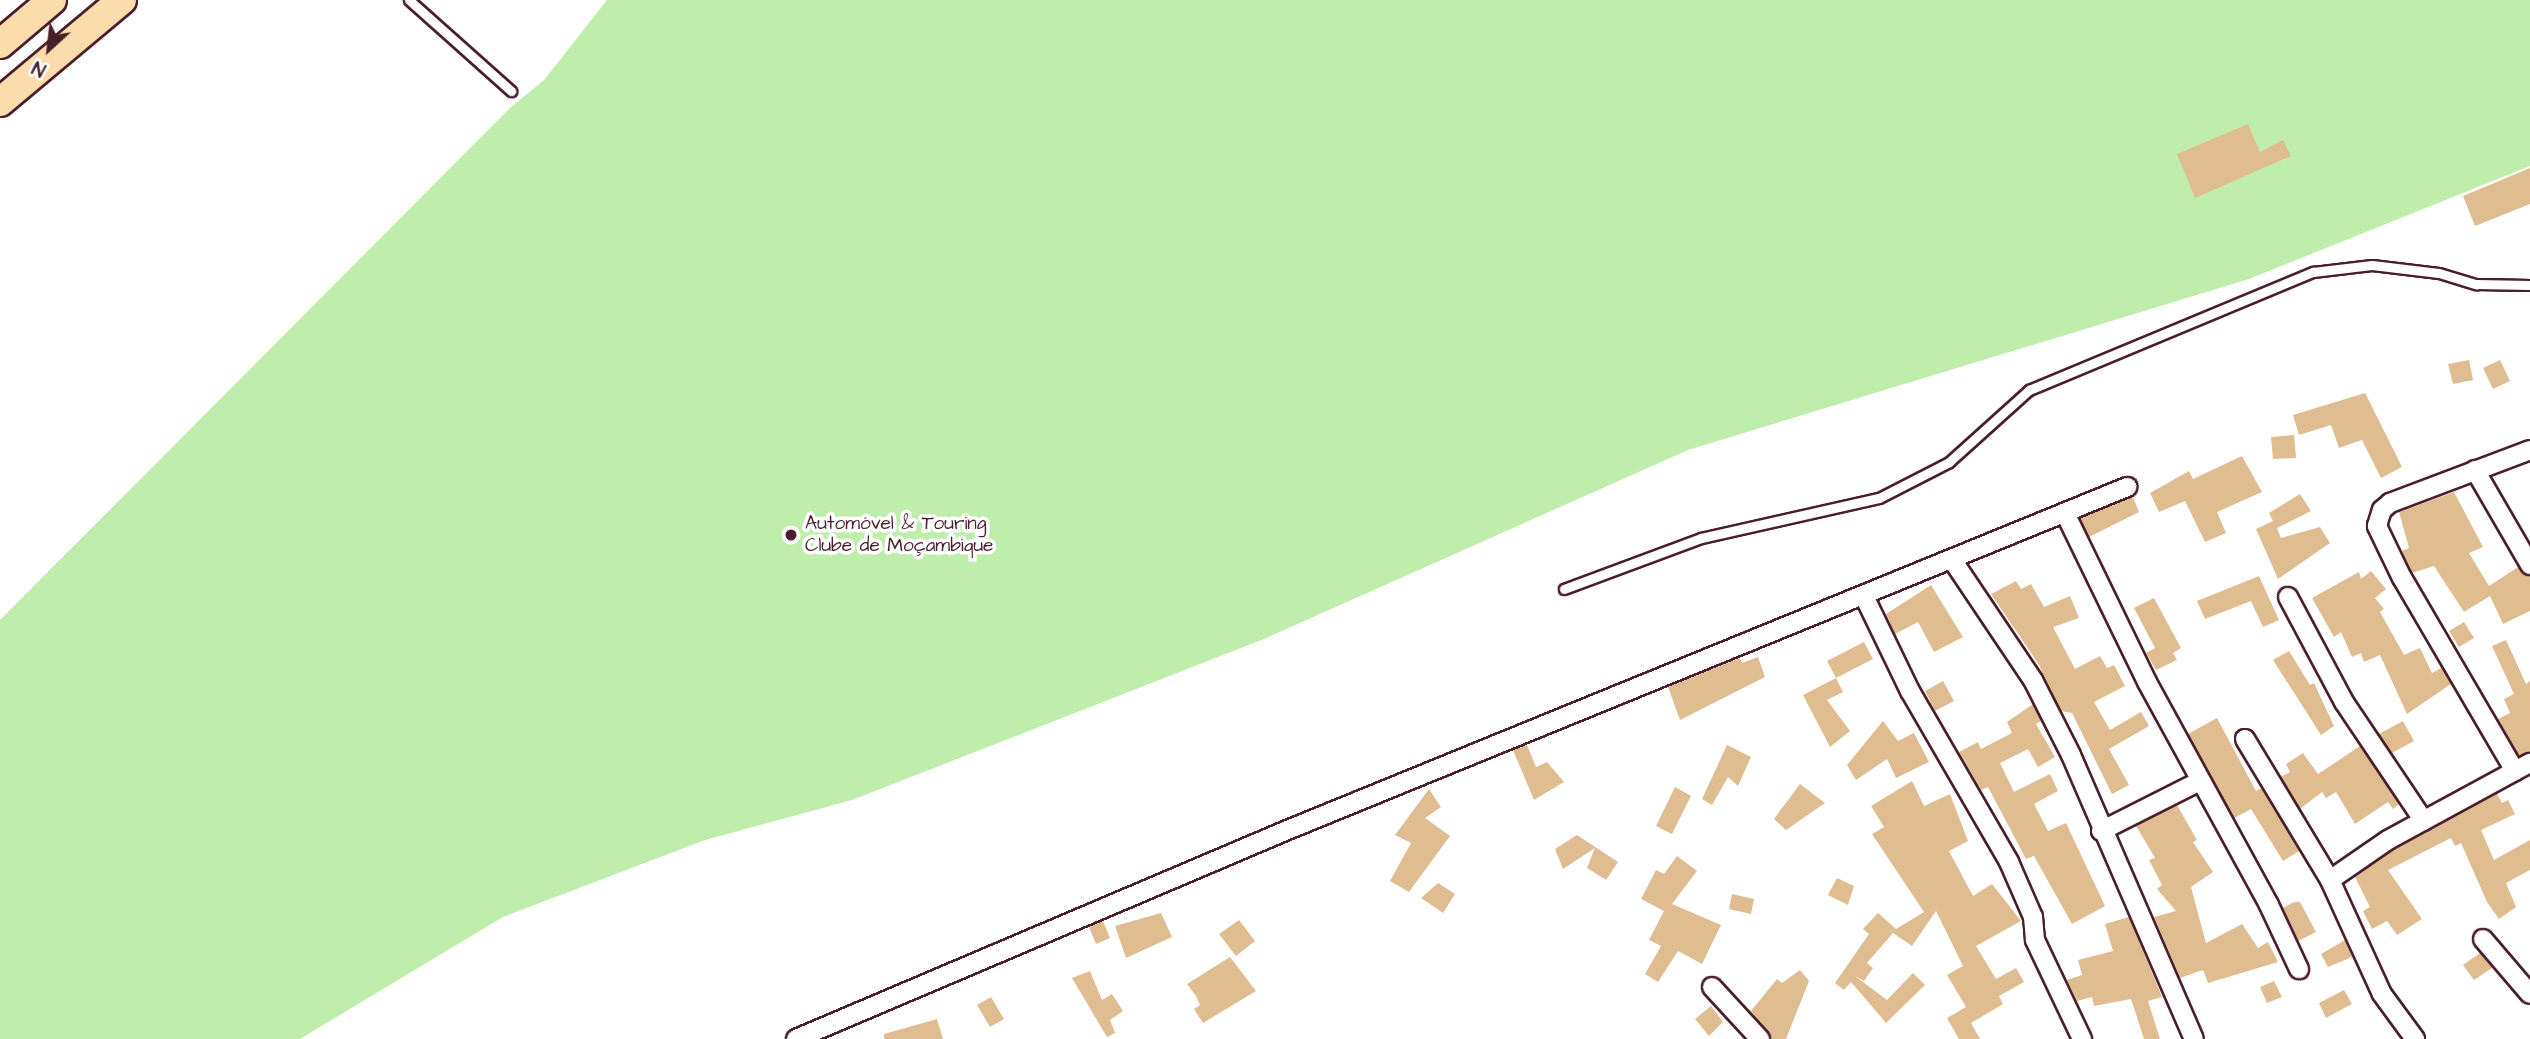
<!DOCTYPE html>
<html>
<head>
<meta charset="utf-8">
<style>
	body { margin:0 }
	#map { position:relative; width:2530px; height:1039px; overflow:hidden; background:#fff; font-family:"Architects Daughter",sans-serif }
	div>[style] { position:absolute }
	.green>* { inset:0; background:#bfeeac }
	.building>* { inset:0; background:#e0bd91 }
	.roads { filter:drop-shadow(2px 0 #4a1f2b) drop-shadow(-2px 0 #4a1f2b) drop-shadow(0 2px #4a1f2b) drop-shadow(0 -2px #4a1f2b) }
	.lane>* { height:9px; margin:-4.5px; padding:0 4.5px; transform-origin:4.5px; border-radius:4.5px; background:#fff }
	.street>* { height:18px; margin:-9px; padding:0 9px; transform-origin:9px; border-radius:9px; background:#fff }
	.primary>* { height:28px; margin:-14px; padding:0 14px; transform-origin:14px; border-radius:14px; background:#fcdcac }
	.dots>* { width:19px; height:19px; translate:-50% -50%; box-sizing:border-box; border:4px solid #fff; border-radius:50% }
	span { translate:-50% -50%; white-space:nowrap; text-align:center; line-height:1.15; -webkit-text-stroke:7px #fff; paint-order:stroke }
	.poi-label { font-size:19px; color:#4a1f2b }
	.left { translate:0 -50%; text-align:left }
	.north { position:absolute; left:14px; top:14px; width:70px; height:70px; -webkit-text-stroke:5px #fff; paint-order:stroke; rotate:207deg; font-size:19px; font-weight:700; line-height:28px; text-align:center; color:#4a1f2b }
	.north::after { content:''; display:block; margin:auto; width:24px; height:32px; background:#4a1f2b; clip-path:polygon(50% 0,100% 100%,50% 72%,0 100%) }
</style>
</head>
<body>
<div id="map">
	<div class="green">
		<i style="clip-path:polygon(607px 0,2530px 0,2530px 166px,2249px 279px,1688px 450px,1264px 639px,852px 800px,705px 840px,503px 917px,300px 1039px,0 1039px,0 620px,511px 107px,544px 80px)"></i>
	</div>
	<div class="building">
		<i style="clip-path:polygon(2248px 124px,2260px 152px,2283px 140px,2291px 156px,2195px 198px,2177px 154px)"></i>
		<i style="clip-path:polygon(2530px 168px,2530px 204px,2475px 226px,2463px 196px)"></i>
		<i style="clip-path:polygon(2469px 360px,2473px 380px,2453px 384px,2448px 364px)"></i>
		<i style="clip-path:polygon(2500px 360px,2510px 381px,2493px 389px,2483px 368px)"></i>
		<i style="clip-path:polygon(2365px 393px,2402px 467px,2381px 478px,2362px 440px,2339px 448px,2331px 425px,2299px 435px,2293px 415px)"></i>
		<i style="clip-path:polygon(2294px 435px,2296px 458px,2273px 459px,2271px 437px)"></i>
		<i style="clip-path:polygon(2242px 456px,2262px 492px,2217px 512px,2226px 533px,2205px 542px,2185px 501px,2159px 512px,2150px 493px,2189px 471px,2193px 479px)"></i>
		<i style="clip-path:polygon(2454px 492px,2483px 547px,2469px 553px,2489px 586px,2518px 567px,2530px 576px,2530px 611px,2503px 624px,2490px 596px,2464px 612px,2434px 566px,2412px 573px,2402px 551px,2409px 548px,2399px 512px)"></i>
		<i style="clip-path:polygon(2300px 494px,2311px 511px,2277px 528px,2281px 538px,2320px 527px,2330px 543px,2278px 579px,2256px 529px,2273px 521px,2269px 513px)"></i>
		<i style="clip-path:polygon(2133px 497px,2139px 512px,2089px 537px,2080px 518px)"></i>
		<i style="clip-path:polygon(2371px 571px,2386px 589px,2375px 598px,2384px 609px,2380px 612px,2404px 655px,2420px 648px,2432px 673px,2441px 668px,2451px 684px,2407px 714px,2380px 655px,2364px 662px,2361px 653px,2352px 657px,2341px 632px,2334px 637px,2312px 598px,2359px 572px,2361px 579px)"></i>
		<i style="clip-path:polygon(2259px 576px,2279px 620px,2263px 627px,2251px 601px,2205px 619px,2197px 601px)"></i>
		<i style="clip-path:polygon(2016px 581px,2021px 589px,2031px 584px,2044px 607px,2070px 596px,2079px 618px,2053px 627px,2075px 669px,2100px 656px,2107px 668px,2114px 665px,2125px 686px,2094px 702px,2110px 730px,2141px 712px,2149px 726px,2109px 749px,2129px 785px,2112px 794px,2072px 713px,2061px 711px,2039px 665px,1991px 594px)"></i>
		<i style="clip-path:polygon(1931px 585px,1963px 637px,1934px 652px,1918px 622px,1895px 634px,1886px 614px)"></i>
		<i style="clip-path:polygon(2154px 598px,2181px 648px,2173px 653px,2177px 660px,2156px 670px,2146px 653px,2155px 648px,2134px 608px)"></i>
		<i style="clip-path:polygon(2464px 622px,2474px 638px,2459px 647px,2449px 631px)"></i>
		<i style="clip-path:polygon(2506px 640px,2526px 684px,2530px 681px,2530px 752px,2519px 756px,2498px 719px,2510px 713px,2504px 699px,2514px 694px,2492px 646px)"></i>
		<i style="clip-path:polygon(1864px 642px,1873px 659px,1836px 678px,1827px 661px)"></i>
		<i style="clip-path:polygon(2289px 651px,2310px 685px,2314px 683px,2334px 726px,2321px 735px,2273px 660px)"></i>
		<i style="clip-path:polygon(1758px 657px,1765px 677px,1680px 720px,1668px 687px,1740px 658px,1742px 663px)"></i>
		<i style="clip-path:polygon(1836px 678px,1843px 692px,1827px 700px,1850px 731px,1830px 747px,1803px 695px)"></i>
		<i style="clip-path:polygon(1943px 681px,1954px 701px,1935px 711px,1925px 691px)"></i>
		<i style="clip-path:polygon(2033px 704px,2041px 721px,2036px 724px,2055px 757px,2038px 767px,2028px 749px,2000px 763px,2014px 792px,2050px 774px,2058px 791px,2034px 804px,2048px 831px,2066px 823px,2105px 906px,2072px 924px,2034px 856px,2026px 859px,1988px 787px,1981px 790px,1959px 752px,1978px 742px,1981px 749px,2012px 733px,2007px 722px)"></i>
		<i style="clip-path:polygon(2217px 718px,2256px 791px,2261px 788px,2299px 851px,2283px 861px,2251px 809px,2234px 818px,2188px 734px)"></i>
		<i style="clip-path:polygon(1883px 721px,1898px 741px,1914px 733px,1929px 762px,1896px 778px,1887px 759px,1856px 780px,1847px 765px)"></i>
		<i style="clip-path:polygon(2403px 721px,2414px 741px,2392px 753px,2379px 734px)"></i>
		<i style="clip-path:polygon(1527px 745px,1536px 767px,1547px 762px,1564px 782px,1534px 800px,1513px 750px)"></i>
		<i style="clip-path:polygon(1727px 745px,1751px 757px,1738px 786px,1728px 777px,1712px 805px,1702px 799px)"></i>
		<i style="clip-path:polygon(2360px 746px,2399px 804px,2393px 809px,2388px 802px,2355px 824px,2336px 792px,2326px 798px,2322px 792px,2300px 809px,2281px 777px,2290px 772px,2286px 764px,2303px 753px,2318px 774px)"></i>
		<i style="clip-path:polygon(1912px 781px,1924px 806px,1950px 794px,1968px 841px,1949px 851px,1973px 896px,1992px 884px,2021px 921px,1976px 946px,1996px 979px,2016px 968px,2024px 982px,1999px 996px,2003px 1004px,1971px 1023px,1980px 1039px,1959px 1039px,1947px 1018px,1966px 1007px,1947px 975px,1963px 966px,1936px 911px,1912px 946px,1893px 933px,1867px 963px,1873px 968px,1864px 981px,1855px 976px,1887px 1000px,1913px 973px,1925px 985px,1886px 1023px,1851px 982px,1844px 990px,1835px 983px,1869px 934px,1863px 929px,1878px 913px,1896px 929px,1924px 912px,1872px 834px,1884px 827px,1871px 806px)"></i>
		<i style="clip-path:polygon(1800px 784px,1825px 803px,1786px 830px,1774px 819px)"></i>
		<i style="clip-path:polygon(1675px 787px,1691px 796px,1672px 834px,1656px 826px)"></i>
		<i style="clip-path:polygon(1429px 789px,1441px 807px,1425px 818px,1450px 836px,1409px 892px,1390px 881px,1411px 843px,1395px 835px)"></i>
		<i style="clip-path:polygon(2497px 794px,2502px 803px,2508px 800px,2515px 814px,2481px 830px,2494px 860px,2530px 840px,2530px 870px,2506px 883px,2516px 907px,2499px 919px,2487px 902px,2461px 843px,2455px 846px,2451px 838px,2388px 870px,2422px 919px,2397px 935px,2387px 921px,2372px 929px,2363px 911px,2370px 907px,2355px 877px,2394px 850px)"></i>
		<i style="clip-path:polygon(2177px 805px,2197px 840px,2193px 842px,2213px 872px,2191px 887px,2206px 943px,2242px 924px,2258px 948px,2268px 942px,2278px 962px,2208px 983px,2203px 970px,2180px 978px,2154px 917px,2176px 911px,2157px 889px,2162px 885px,2149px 860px,2155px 858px,2136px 826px)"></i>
		<i style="clip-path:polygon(1577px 835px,1618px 862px,1606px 880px,1587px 868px,1595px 848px,1563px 869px,1555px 849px)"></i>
		<i style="clip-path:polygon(1677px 856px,1697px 871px,1672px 904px,1721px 925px,1702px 964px,1678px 951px,1658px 982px,1645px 974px,1661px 946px,1649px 940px,1664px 911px,1641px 899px,1656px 870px,1664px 874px)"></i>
		<i style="clip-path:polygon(1837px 878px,1854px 886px,1848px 905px,1828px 895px)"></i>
		<i style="clip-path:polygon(1438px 883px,1455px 894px,1443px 913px,1421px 898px)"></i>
		<i style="clip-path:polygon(1732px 894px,1754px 899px,1751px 914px,1729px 909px)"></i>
		<i style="clip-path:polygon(2294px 902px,2300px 902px,2316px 932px,2298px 941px,2283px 908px)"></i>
		<i style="clip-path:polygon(1161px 913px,1172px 937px,1126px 958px,1115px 926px)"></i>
		<i style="clip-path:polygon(2129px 917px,2162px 997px,2148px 1001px,2160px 1039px,2144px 1039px,2131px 999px,2094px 1006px,2092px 997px,2077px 1001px,2067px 980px,2082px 975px,2078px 960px,2113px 951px,2105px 924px)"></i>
		<i style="clip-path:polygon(1239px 920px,1255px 941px,1236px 956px,1219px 934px)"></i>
		<i style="clip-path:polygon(1103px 921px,1110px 938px,1096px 944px,1089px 927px)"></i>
		<i style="clip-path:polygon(2345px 940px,2352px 957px,2328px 967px,2321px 954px)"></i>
		<i style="clip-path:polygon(2480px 953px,2492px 968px,2474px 980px,2463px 965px)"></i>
		<i style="clip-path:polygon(1230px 957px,1256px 991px,1203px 1023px,1194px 1009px,1200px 1005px,1196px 996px,1187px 984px)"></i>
		<i style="clip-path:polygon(1800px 970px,1809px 981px,1786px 1039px,1772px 1039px,1751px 1011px,1777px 979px,1782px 983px)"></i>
		<i style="clip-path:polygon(1090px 971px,1102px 1000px,1112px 994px,1123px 1011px,1110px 1020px,1115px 1033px,1107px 1037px,1072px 978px)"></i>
		<i style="clip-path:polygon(2274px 981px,2282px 997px,2267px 1003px,2260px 987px)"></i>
		<i style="clip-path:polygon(2344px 990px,2352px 1004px,2326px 1018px,2319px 1003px)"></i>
		<i style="clip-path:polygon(991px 997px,1004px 1019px,990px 1027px,977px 1005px)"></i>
		<i style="clip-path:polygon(1711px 1006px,1723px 1022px,1709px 1036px,1695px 1019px)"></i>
		<i style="clip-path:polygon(937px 1019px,943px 1039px,884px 1039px,884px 1034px)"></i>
	</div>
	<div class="roads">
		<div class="lane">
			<i style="left:409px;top:0;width:137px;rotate:41.7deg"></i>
			<i style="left:1564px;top:589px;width:146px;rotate:-20.4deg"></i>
			<i style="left:1701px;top:538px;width:182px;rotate:-12.7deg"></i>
			<i style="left:1879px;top:498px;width:79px;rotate:-27.2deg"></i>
			<i style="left:1949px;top:462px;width:108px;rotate:-42deg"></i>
			<i style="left:2029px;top:390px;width:308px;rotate:-22.6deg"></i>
			<i style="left:2313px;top:272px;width:59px;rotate:-6.8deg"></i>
			<i style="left:2372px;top:265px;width:67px;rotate:6.8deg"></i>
			<i style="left:2439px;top:273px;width:39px;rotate:17deg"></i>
			<i style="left:2476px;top:284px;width:54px;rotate:1.1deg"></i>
		</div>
		<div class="street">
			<i style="left:2475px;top:470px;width:110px;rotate:59.9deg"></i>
			<i style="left:2065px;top:513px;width:188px;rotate:64.1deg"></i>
			<i style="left:2147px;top:682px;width:254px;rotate:61.3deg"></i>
			<i style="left:2269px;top:905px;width:71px;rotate:64.9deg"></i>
			<i style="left:1953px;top:561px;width:143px;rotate:56.1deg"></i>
			<i style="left:2033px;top:680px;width:84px;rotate:63.1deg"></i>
			<i style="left:2071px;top:755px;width:309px;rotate:66.6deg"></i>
			<i style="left:1864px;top:596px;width:106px;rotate:64.2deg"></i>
			<i style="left:1910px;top:691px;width:198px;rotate:59.9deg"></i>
			<i style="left:2009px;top:862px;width:60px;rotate:66.4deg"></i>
			<i style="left:2033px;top:917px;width:23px;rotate:85deg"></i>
			<i style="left:2035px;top:940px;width:110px;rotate:64.6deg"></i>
			<i style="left:2288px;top:597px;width:119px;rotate:61.9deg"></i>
			<i style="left:2344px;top:702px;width:143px;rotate:56.1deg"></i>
			<i style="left:2245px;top:739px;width:165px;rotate:58.9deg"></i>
			<i style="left:2330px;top:880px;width:125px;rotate:65.5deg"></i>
			<i style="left:2382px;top:994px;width:56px;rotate:53.7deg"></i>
			<i style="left:2515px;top:771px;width:224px;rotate:-120.3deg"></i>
			<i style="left:2402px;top:578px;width:58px;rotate:-115.7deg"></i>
			<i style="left:2377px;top:526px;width:17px;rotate:-73deg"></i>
			<i style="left:2382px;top:510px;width:11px;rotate:-41deg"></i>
			<i style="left:2390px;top:503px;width:150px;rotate:-20.7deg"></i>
			<i style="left:2101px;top:831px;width:111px;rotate:-26.8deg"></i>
			<i style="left:2330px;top:880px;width:70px;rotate:-34.6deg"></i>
			<i style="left:2388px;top:840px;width:162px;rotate:-28.5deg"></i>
			<i style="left:2483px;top:939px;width:72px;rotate:49.5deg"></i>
			<i style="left:1712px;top:987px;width:71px;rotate:47.3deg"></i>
			<i style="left:796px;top:1039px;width:531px;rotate:-23.04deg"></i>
			<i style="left:1285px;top:831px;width:910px;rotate:-22.22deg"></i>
		</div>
		<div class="primary">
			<i style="left:0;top:44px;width:68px;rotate:-40.2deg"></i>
			<i style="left:0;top:102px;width:159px;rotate:-39.9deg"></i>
		</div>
	</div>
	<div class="dots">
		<i style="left:791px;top:535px;background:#4a1f2b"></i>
	</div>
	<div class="poi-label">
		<span class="left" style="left:805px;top:535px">Automóvel &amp; Touring<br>Clube de Moçambique</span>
	</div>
	<div class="north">N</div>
</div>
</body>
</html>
